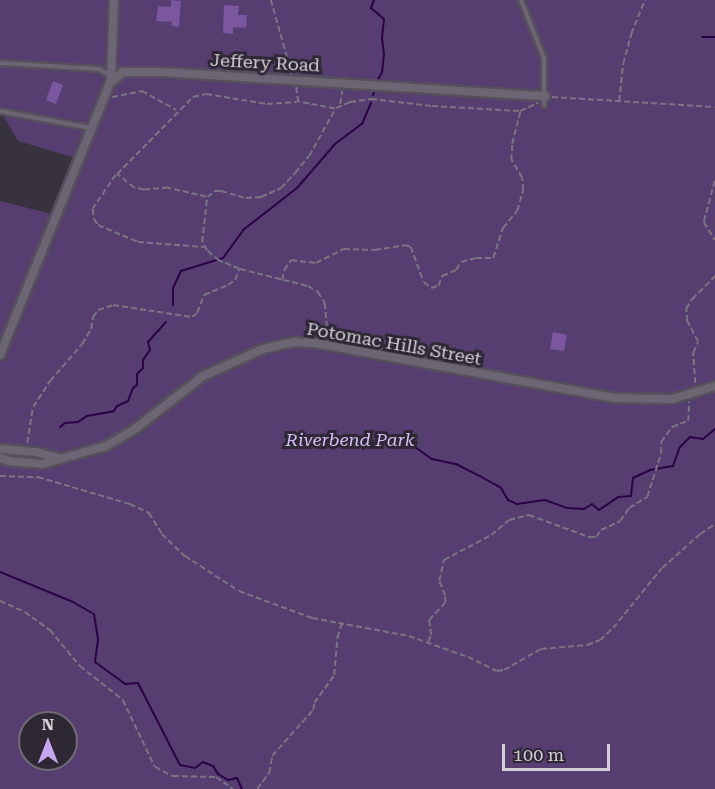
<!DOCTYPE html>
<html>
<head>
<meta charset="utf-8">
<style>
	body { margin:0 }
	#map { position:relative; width:715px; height:789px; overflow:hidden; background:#38323f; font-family:"Roboto Serif",serif }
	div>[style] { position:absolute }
	.green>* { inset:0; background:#563e70 }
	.stream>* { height:2px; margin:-1px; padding:0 1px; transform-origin:1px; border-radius:1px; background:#2a0246 }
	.building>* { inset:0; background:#7a579e }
	.path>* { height:1.5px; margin-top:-0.75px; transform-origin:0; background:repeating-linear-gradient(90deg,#7a7580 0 6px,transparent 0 9px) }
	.roads { filter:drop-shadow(2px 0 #55505a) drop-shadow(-2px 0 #55505a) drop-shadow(0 2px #55505a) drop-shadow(0 -2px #55505a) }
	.service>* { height:4px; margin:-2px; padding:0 2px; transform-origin:2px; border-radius:2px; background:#6c6674 }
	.minor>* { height:8px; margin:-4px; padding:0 4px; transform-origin:4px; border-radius:4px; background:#6c6674 }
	span { translate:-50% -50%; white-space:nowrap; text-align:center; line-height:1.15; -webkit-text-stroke:6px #2e2834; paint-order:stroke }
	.street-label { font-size:18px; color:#d3cfd7 }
	.park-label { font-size:18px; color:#d8bdf8; font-style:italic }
	.north { position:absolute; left:18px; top:711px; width:60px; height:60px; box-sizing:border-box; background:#2e2834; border:2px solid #706b75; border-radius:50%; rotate:0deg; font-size:16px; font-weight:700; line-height:24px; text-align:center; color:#d3cfd7 }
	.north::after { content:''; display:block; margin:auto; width:21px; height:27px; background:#c8a6ef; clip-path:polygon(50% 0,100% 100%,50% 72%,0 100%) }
	.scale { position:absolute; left:502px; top:744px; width:108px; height:27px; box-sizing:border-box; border:3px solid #d3cfd7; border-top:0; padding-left:8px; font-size:18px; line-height:21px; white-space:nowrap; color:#d3cfd7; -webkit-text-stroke:4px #2e2834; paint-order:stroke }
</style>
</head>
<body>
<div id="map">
	<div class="green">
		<i style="clip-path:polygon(evenodd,0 0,715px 0,715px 789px,0 789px,0 201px,60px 216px,83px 160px,18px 141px,0 110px,0 0,30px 723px,66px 723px,66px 759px,30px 759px,30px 723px)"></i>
	</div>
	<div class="stream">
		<i style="left:374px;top:0;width:9px;rotate:111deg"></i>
		<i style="left:371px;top:8px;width:17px;rotate:40deg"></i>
		<i style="left:384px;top:19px;width:19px;rotate:96deg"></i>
		<i style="left:382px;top:38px;width:16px;rotate:83deg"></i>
		<i style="left:384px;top:54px;width:18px;rotate:96deg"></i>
		<i style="left:382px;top:72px;width:9px;rotate:117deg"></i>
		<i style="left:702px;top:37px;width:13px"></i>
		<i style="left:373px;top:95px;width:6px;rotate:-72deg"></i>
		<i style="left:173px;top:305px;width:17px;rotate:-90deg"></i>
		<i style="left:173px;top:288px;width:19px;rotate:-65deg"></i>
		<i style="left:181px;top:271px;width:44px;rotate:-17.2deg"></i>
		<i style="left:223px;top:258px;width:34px;rotate:-54deg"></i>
		<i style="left:243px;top:230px;width:68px;rotate:-37.9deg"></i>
		<i style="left:297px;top:188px;width:58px;rotate:-49.2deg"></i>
		<i style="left:335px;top:144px;width:34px;rotate:-37deg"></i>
		<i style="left:362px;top:124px;width:23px;rotate:-67deg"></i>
		<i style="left:60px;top:427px;width:6px;rotate:-39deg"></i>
		<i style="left:65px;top:423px;width:13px;rotate:-4deg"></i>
		<i style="left:78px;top:422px;width:11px;rotate:-34deg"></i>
		<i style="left:87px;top:416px;width:27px;rotate:-10deg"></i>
		<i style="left:114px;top:411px;width:6px;rotate:-59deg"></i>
		<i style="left:117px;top:406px;width:12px;rotate:-24deg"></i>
		<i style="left:128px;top:401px;width:14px;rotate:-69deg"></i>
		<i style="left:133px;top:388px;width:5px;rotate:-37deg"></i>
		<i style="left:137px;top:385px;width:11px;rotate:-90deg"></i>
		<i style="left:137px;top:374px;width:8px;rotate:-45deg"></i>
		<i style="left:143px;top:368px;width:8px;rotate:-90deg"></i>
		<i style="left:143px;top:360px;width:12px;rotate:-55deg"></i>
		<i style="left:150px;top:350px;width:8px;rotate:-104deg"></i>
		<i style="left:148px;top:342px;width:27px;rotate:-48deg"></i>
		<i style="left:409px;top:438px;width:6px;rotate:72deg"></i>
		<i style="left:411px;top:444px;width:26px;rotate:36deg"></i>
		<i style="left:432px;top:459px;width:25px;rotate:12deg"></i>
		<i style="left:456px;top:464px;width:25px;rotate:27deg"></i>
		<i style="left:478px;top:475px;width:26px;rotate:29deg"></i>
		<i style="left:501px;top:488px;width:14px;rotate:60deg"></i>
		<i style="left:508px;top:500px;width:10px;rotate:24deg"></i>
		<i style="left:517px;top:504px;width:28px;rotate:-8deg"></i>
		<i style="left:545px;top:500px;width:23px;rotate:20deg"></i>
		<i style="left:567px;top:508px;width:17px;rotate:3deg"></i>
		<i style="left:584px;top:509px;width:9px;rotate:-32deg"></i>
		<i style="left:592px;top:504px;width:9px;rotate:41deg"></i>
		<i style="left:599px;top:510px;width:23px;rotate:-34deg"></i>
		<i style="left:618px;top:497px;width:13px;rotate:-4deg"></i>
		<i style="left:631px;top:496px;width:18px;rotate:-84deg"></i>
		<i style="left:633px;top:478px;width:19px;rotate:-25deg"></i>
		<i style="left:650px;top:470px;width:23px;rotate:-10deg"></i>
		<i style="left:673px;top:466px;width:20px;rotate:-70deg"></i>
		<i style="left:680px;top:447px;width:14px;rotate:-45deg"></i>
		<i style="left:690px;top:437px;width:13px;rotate:9deg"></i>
		<i style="left:703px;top:439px;width:16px;rotate:-40deg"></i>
		<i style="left:0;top:572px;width:79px;rotate:22.3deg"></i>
		<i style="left:73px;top:602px;width:24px;rotate:30deg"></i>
		<i style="left:94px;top:614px;width:26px;rotate:81deg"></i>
		<i style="left:98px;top:640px;width:22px;rotate:98deg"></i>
		<i style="left:95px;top:662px;width:37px;rotate:36deg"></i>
		<i style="left:125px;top:684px;width:13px;rotate:-4deg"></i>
		<i style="left:138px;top:683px;width:92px;rotate:62.9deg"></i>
		<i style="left:180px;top:765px;width:15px;rotate:11deg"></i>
		<i style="left:195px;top:768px;width:10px;rotate:-37deg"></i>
		<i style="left:203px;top:762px;width:11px;rotate:22deg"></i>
		<i style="left:213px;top:766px;width:9px;rotate:58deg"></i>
		<i style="left:218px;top:774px;width:12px;rotate:31deg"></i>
		<i style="left:228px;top:780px;width:9px;rotate:-13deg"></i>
		<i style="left:237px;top:778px;width:12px;rotate:66deg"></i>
	</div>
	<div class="building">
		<i style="clip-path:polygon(171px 0,181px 1px,179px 27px,171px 26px,172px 22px,156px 21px,158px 6px,171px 7px)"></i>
		<i style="clip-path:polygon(224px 5px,239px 6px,238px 15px,247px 15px,246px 28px,233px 27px,233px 34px,223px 33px)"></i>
		<i style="clip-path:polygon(53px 81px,63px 85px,56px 104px,46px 100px)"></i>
		<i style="clip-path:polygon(553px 332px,567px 335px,564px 351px,550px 349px)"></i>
	</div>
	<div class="path">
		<i style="left:271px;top:0;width:77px;rotate:74.2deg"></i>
		<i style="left:112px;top:97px;width:31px;rotate:-11deg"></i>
		<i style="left:142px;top:91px;width:39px;rotate:29deg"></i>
		<i style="left:552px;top:97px;width:163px;rotate:3.5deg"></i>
		<i style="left:619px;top:101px;width:37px;rotate:-84deg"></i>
		<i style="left:623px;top:64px;width:31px;rotate:-75deg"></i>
		<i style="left:631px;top:34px;width:37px;rotate:-68deg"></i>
		<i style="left:340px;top:104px;width:13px;rotate:-81deg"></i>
		<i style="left:336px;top:108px;width:15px;rotate:-23deg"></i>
		<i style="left:350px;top:102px;width:21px;rotate:-8deg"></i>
		<i style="left:371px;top:99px;width:61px;rotate:6.5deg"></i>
		<i style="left:432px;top:106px;width:88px;rotate:3.3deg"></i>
		<i style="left:116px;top:175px;width:41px;rotate:124.1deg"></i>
		<i style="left:93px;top:209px;width:10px;rotate:84deg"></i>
		<i style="left:94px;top:219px;width:7px;rotate:56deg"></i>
		<i style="left:98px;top:225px;width:43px;rotate:23deg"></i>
		<i style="left:138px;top:242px;width:66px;rotate:4.3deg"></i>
		<i style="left:715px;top:181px;width:42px;rotate:105deg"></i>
		<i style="left:704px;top:222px;width:21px;rotate:59deg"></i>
		<i style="left:206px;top:197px;width:39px;rotate:-167deg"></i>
		<i style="left:168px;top:188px;width:24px;rotate:175deg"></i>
		<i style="left:144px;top:190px;width:10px;rotate:-169deg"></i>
		<i style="left:134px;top:188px;width:22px;rotate:-141deg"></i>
		<i style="left:117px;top:174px;width:108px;rotate:-45.4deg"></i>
		<i style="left:193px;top:97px;width:13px;rotate:-13deg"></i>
		<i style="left:206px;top:94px;width:62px;rotate:9.3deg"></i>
		<i style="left:267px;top:104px;width:30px;rotate:-4deg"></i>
		<i style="left:240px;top:269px;width:70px;rotate:14deg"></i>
		<i style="left:308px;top:286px;width:12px;rotate:31deg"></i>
		<i style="left:318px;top:292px;width:13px;rotate:58deg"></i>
		<i style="left:325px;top:303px;width:35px;rotate:85deg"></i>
		<i style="left:282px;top:280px;width:10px;rotate:-79deg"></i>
		<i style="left:284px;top:270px;width:12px;rotate:-55deg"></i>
		<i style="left:291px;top:260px;width:25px;rotate:7deg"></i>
		<i style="left:316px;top:263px;width:31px;rotate:-27deg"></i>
		<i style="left:344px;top:249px;width:31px;rotate:2deg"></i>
		<i style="left:375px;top:250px;width:30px;rotate:-9deg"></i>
		<i style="left:405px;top:245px;width:6px;rotate:18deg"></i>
		<i style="left:411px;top:247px;width:37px;rotate:70deg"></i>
		<i style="left:424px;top:282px;width:9px;rotate:41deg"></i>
		<i style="left:431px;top:288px;width:7px;rotate:-16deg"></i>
		<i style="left:438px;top:286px;width:11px;rotate:-68deg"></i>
		<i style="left:442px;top:276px;width:15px;rotate:-23deg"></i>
		<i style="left:456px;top:270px;width:9px;rotate:-58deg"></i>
		<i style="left:461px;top:262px;width:16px;rotate:-15deg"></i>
		<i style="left:476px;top:258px;width:17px"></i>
		<i style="left:493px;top:258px;width:32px;rotate:-72deg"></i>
		<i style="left:503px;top:228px;width:22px;rotate:-51deg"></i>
		<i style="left:517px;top:211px;width:22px;rotate:-74deg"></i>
		<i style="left:523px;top:190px;width:12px;rotate:-95deg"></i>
		<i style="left:522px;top:178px;width:21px;rotate:-121deg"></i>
		<i style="left:511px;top:160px;width:16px;rotate:-86deg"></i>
		<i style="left:512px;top:144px;width:34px;rotate:-76deg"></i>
		<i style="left:520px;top:111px;width:20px;rotate:-24deg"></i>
		<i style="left:695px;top:383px;width:30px;rotate:-94deg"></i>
		<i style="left:693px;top:353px;width:12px;rotate:-66deg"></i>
		<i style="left:698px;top:342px;width:24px;rotate:-118deg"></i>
		<i style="left:687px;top:321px;width:12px;rotate:-95deg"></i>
		<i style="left:686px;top:309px;width:12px;rotate:-59deg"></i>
		<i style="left:692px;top:299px;width:33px;rotate:-45deg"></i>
		<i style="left:27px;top:443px;width:36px;rotate:-81deg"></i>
		<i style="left:33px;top:407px;width:31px;rotate:-57deg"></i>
		<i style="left:50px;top:381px;width:49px;rotate:-49.1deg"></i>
		<i style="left:82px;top:344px;width:17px;rotate:-59deg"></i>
		<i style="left:91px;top:329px;width:12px;rotate:-81deg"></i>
		<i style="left:93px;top:317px;width:9px;rotate:-54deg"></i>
		<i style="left:98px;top:310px;width:16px;rotate:-18deg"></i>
		<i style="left:113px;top:305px;width:80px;rotate:8.6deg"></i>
		<i style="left:192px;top:317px;width:6px;rotate:-39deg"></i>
		<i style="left:197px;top:313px;width:19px;rotate:-69deg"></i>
		<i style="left:204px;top:295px;width:26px;rotate:-23deg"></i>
		<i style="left:228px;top:285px;width:9px;rotate:-36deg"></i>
		<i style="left:235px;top:280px;width:12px;rotate:-70deg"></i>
		<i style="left:239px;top:269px;width:22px;rotate:-158deg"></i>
		<i style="left:219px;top:261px;width:16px;rotate:-140deg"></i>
		<i style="left:207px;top:251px;width:10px;rotate:-119deg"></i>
		<i style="left:202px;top:242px;width:45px;rotate:-83.7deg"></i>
		<i style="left:207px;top:197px;width:10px;rotate:-37deg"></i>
		<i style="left:215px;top:191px;width:6px"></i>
		<i style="left:221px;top:191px;width:26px;rotate:16deg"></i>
		<i style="left:246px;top:198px;width:15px;rotate:-4deg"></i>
		<i style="left:261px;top:197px;width:22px;rotate:-24deg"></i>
		<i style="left:281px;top:188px;width:21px;rotate:-47deg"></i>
		<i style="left:295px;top:173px;width:22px;rotate:-51deg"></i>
		<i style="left:309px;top:156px;width:54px;rotate:-61deg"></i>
		<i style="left:335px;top:109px;width:38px;rotate:-169deg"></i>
		<i style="left:298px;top:102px;width:15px;rotate:-98deg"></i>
		<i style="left:0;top:476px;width:38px;rotate:2deg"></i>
		<i style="left:38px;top:477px;width:96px;rotate:16.4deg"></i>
		<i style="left:130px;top:504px;width:21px;rotate:25deg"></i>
		<i style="left:149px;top:513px;width:25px;rotate:58deg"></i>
		<i style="left:162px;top:534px;width:32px;rotate:44deg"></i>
		<i style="left:185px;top:556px;width:64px;rotate:32.9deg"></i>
		<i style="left:239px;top:591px;width:78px;rotate:20.3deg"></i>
		<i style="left:312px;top:618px;width:99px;rotate:10.5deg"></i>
		<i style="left:409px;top:636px;width:63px;rotate:19.6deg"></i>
		<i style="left:468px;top:657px;width:32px;rotate:26deg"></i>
		<i style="left:497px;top:671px;width:7px;rotate:-8deg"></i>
		<i style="left:504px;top:670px;width:43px;rotate:-29.6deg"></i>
		<i style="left:541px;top:649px;width:46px;rotate:-5deg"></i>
		<i style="left:587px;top:645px;width:14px;rotate:-21deg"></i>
		<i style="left:600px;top:640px;width:18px;rotate:-43deg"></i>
		<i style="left:613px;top:628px;width:77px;rotate:-50.8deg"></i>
		<i style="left:662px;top:568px;width:51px;rotate:-41.8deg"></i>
		<i style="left:700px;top:534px;width:18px;rotate:-34deg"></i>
		<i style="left:0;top:601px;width:27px;rotate:24deg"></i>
		<i style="left:25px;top:612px;width:31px;rotate:36deg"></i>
		<i style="left:50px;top:630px;width:47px;rotate:50.2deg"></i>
		<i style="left:80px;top:666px;width:55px;rotate:38.3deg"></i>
		<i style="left:123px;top:700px;width:74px;rotate:64.5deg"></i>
		<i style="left:155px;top:767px;width:20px;rotate:27deg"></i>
		<i style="left:173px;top:776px;width:43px;rotate:1.3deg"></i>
		<i style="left:216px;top:777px;width:21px;rotate:35deg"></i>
		<i style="left:428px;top:642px;width:8px;rotate:-67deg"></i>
		<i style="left:431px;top:635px;width:15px;rotate:-98deg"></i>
		<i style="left:429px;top:620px;width:23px;rotate:-47deg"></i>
		<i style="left:445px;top:603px;width:7px;rotate:-90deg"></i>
		<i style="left:445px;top:596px;width:16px;rotate:-112deg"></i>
		<i style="left:439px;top:581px;width:22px;rotate:-77deg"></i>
		<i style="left:444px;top:560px;width:53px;rotate:-28deg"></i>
		<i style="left:491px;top:535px;width:23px;rotate:-40deg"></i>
		<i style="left:509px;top:520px;width:21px;rotate:-14deg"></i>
		<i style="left:529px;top:515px;width:64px;rotate:20.1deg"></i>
		<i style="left:589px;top:537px;width:7px"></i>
		<i style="left:596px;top:537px;width:9px;rotate:-54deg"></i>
		<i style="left:601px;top:530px;width:21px;rotate:-25deg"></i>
		<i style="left:620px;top:521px;width:16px;rotate:-55deg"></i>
		<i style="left:629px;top:508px;width:21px;rotate:-31deg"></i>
		<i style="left:647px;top:497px;width:46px;rotate:-72.3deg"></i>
		<i style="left:661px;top:453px;width:11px;rotate:-90deg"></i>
		<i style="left:661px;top:442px;width:19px;rotate:-54deg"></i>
		<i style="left:672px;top:427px;width:17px;rotate:-21deg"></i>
		<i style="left:688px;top:421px;width:19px;rotate:-87deg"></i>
		<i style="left:257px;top:789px;width:20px;rotate:-53deg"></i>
		<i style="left:269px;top:773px;width:17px;rotate:-80deg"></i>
		<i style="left:272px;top:756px;width:62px;rotate:-48.3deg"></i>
		<i style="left:313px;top:710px;width:7px;rotate:-82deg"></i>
		<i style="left:314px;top:703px;width:34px;rotate:-54deg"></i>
		<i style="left:334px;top:675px;width:37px;rotate:-85deg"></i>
		<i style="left:337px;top:638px;width:16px;rotate:-72deg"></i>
	</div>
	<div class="roads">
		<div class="service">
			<i style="left:521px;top:0;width:62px;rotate:68.4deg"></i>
			<i style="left:544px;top:58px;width:47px;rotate:90deg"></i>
			<i style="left:0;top:63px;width:99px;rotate:3.5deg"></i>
			<i style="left:99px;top:69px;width:14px;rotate:30deg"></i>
			<i style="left:0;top:111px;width:92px;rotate:10.7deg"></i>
		</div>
		<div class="minor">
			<i style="left:111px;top:81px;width:81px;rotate:-87.9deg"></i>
			<i style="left:0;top:355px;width:293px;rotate:-68deg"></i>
			<i style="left:110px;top:83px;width:17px;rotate:-40deg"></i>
			<i style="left:123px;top:72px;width:38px"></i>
			<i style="left:161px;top:72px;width:385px;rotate:3.6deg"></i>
			<i style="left:0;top:449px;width:36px;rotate:5deg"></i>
			<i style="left:36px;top:452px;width:23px;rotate:15deg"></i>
			<i style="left:0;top:458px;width:9px;rotate:18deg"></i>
			<i style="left:9px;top:461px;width:33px;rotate:5deg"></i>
			<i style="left:42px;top:464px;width:66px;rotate:-15.7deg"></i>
			<i style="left:106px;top:446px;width:34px;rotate:-30deg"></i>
			<i style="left:135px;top:429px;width:86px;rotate:-37.9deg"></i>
			<i style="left:203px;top:376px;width:66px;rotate:-24.2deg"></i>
			<i style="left:263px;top:349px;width:31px;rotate:-13deg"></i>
			<i style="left:293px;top:342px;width:22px;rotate:3deg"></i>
			<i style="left:315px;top:343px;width:306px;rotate:10.4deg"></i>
			<i style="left:616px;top:398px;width:56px;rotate:1deg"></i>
			<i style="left:672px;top:399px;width:45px;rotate:-16.8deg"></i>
		</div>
	</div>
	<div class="street-label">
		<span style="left:265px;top:63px;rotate:3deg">Jeffery Road</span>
		<span style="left:394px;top:344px;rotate:10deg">Potomac Hills Street</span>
	</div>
	<div class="park-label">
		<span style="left:350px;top:440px">Riverbend Park</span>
	</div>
	<div class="north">N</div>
	<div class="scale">100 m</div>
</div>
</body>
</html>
